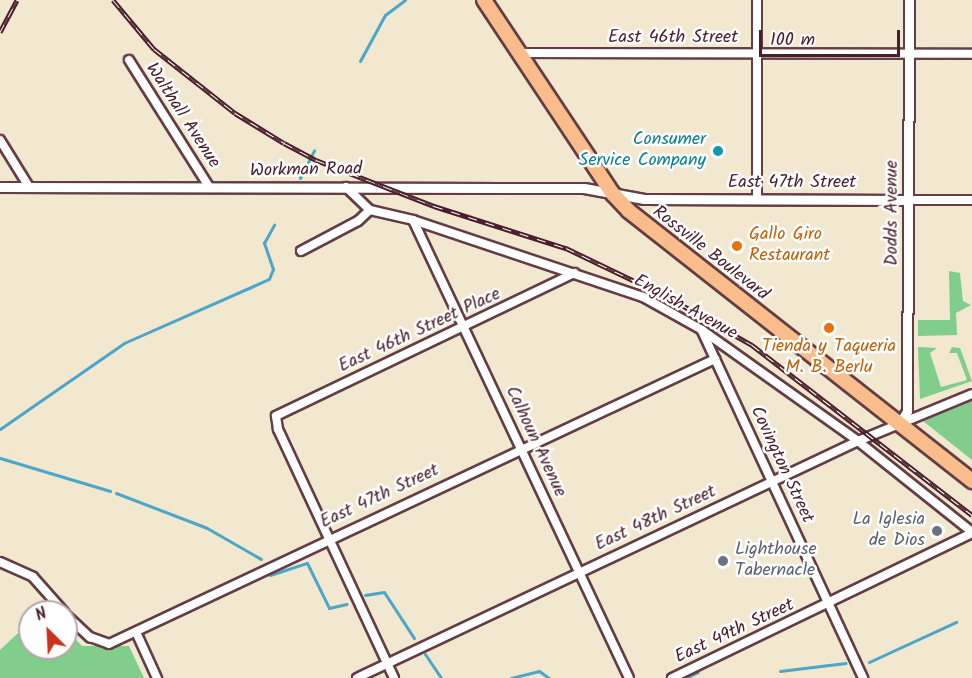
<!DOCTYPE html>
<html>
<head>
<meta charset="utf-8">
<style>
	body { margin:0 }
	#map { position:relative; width:972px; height:678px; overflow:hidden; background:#f1e8cf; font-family:Kalam,sans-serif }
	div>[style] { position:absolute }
	.green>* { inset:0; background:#81cd8c }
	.stream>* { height:3px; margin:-1.5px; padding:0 1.5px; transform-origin:1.5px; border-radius:1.5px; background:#4ca6c9 }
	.roads { filter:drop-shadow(2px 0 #633d44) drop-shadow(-2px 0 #633d44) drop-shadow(0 2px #633d44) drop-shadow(0 -2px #633d44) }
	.minor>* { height:8px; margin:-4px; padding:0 4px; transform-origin:4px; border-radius:4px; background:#fff }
	.tertiary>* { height:9px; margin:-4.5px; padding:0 4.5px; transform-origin:4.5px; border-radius:4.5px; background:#fff }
	.trunk>* { height:14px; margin:-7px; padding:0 7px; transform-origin:7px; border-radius:7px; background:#fabc8b }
	.rail>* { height:5px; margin-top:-2.5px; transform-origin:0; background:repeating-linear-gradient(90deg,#fff 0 9px,#4a1f2b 0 18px); box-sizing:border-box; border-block:2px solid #4a1f2b }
	.dots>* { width:16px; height:16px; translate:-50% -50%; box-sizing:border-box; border:3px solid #fff; border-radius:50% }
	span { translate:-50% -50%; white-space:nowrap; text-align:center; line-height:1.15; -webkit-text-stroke:5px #fff; paint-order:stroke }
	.street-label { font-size:18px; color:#4a1f2b }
	.culture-label { font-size:18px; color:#0d838f }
	.right { translate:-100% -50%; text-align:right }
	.food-label { font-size:18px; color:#c56008 }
	.left { translate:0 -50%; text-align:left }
	.worship-label { font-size:18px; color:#5b616d }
	.north { position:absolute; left:18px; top:600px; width:60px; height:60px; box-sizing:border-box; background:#fff; border:2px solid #b7a5aa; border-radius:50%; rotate:336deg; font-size:16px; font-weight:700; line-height:24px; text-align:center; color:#4a1f2b }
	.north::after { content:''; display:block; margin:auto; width:21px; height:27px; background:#c8321e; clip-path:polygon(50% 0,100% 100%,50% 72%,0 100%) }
	.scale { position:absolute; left:759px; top:30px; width:141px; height:27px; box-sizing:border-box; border:3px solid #4a1f2b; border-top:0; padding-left:8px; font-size:18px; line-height:21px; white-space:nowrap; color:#4a1f2b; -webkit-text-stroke:4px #fff; paint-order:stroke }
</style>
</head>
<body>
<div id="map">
	<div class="green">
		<i style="clip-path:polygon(949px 271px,960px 273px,963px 301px,971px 305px,956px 313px,957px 335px,918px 336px,918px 320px,950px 320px)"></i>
		<i style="clip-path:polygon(918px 347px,937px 348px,930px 353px,941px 387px,967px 380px,957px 353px,949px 353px,952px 347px,960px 348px,972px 381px,920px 399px)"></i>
		<i style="clip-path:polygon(972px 401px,972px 460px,923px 421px)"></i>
		<i style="clip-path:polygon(66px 630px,82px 646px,129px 646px,144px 678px,0 678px,0 650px,18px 633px,30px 632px,30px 648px,66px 648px)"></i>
	</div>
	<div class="stream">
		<i style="left:360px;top:61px;width:52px;rotate:-61.5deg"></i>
		<i style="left:385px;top:15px;width:25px;rotate:-37deg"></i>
		<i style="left:300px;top:178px;width:31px;rotate:-63deg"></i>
		<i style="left:0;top:429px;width:151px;rotate:-34.7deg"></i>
		<i style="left:124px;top:343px;width:158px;rotate:-23.8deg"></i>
		<i style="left:269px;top:279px;width:11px;rotate:-68deg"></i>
		<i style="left:273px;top:269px;width:28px;rotate:-109deg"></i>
		<i style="left:264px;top:243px;width:21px;rotate:-61deg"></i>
		<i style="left:0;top:458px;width:115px;rotate:16.7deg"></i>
		<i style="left:116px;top:493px;width:97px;rotate:21deg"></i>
		<i style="left:207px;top:528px;width:62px;rotate:29.9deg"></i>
		<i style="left:270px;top:575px;width:39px;rotate:-18deg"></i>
		<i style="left:307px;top:563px;width:50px;rotate:63.9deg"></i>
		<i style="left:329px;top:608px;width:18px;rotate:-13deg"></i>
		<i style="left:365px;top:595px;width:19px;rotate:-9deg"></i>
		<i style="left:384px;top:592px;width:55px;rotate:56.9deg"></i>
		<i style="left:425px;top:654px;width:29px;rotate:56deg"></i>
		<i style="left:869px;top:662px;width:96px;rotate:-24.7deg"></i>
		<i style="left:780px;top:671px;width:66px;rotate:-6.9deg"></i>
		<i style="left:511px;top:678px;width:29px;rotate:-14deg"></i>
		<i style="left:539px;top:671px;width:12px;rotate:35deg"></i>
		<i style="left:685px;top:678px;width:14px;rotate:-25deg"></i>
	</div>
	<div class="roads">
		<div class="minor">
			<i style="left:757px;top:0;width:200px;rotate:90deg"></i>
			<i style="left:519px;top:53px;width:453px;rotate:0.1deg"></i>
			<i style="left:129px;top:60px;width:151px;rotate:57.7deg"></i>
			<i style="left:0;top:140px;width:55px;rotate:58.3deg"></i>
			<i style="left:346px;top:187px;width:33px;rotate:44deg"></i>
			<i style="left:370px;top:210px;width:44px;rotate:13.1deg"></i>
			<i style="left:413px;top:220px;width:243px;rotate:18.5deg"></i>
			<i style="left:643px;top:297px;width:68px;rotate:29.2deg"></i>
			<i style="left:702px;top:330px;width:191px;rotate:35.4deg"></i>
			<i style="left:858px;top:441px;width:146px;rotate:38.6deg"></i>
			<i style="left:910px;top:200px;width:62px"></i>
			<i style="left:413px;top:220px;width:506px;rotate:64.75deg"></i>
			<i style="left:301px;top:251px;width:64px;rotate:-27.8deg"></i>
			<i style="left:358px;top:221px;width:16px;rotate:-43deg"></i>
			<i style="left:702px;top:331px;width:383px;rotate:65.1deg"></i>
			<i style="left:0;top:562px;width:36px;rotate:24deg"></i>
			<i style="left:33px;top:577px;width:47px;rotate:48.5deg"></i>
			<i style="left:66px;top:615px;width:33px;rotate:43deg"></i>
			<i style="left:90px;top:637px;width:20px;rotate:20deg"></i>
			<i style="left:109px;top:644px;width:670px;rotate:-25.19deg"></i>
			<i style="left:136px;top:632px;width:51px;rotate:65.5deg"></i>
			<i style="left:357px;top:678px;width:554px;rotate:-25.32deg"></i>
			<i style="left:858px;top:441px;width:123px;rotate:-22.4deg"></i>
			<i style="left:394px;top:678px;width:275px;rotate:-115deg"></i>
			<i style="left:278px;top:429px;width:13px;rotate:-99deg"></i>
			<i style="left:276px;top:416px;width:331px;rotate:-25.6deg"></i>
			<i style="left:672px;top:678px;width:333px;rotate:-25.8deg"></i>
		</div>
		<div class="tertiary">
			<i style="left:0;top:187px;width:584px;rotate:0.1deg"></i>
			<i style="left:584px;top:188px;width:61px;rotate:10.4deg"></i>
			<i style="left:644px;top:199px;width:266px;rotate:0.2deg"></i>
			<i style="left:899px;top:424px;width:15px;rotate:-58deg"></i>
			<i style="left:907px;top:411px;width:411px;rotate:-89.7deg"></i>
		</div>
		<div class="trunk">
			<i style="left:484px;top:0;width:233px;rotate:56.4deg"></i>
			<i style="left:613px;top:194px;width:23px;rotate:47deg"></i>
			<i style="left:629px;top:211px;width:437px;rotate:38.2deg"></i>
		</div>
	</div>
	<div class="rail">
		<i style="left:113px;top:0;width:64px;rotate:50.1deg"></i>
		<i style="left:154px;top:49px;width:103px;rotate:38.3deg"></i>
		<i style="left:235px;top:113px;width:57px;rotate:31.5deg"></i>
		<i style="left:284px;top:143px;width:36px;rotate:28deg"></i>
		<i style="left:316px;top:160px;width:127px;rotate:21.3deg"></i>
		<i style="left:434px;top:206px;width:139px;rotate:17.7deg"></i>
		<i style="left:566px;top:248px;width:113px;rotate:25.7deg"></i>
		<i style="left:668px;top:297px;width:97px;rotate:29.7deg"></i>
		<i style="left:752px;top:345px;width:278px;rotate:37.7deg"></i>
		<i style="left:0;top:32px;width:36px;rotate:-62deg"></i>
	</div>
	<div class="dots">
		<i style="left:718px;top:151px;background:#0f9aa8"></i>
		<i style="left:737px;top:246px;background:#e8710a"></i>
		<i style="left:829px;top:328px;background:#e8710a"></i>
		<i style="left:937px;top:531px;background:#6b7280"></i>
		<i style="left:723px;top:561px;background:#6b7280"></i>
	</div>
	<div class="street-label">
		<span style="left:673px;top:38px">East 46th Street</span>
		<span style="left:182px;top:116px;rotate:57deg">Walthall Avenue</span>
		<span style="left:306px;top:171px;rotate:-1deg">Workman Road</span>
		<span style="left:792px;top:183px">East 47th Street</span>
		<span style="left:893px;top:213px;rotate:-90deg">Dodds Avenue</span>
		<span style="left:710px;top:254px;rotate:38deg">Rossville Boulevard</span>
		<span style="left:685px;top:308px;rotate:29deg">English Avenue</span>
		<span style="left:420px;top:331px;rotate:-25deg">East 46th Street Place</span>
		<span style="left:535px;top:442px;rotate:65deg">Calhoun Avenue</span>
		<span style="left:781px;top:465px;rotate:65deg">Covington Street</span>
		<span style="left:380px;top:497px;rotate:-25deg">East 47th Street</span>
		<span style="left:656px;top:519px;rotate:-25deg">East 48th Street</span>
		<span style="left:735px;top:632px;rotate:-25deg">East 49th Street</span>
	</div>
	<div class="culture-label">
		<span class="right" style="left:706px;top:151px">Consumer<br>Service Company</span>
	</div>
	<div class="food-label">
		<span class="left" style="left:749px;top:246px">Gallo Giro<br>Restaurant</span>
		<span style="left:829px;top:358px">Tienda y Taqueria<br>M. B. Berlu</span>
	</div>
	<div class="worship-label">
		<span class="right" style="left:925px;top:531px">La Iglesia<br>de Dios</span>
		<span class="left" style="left:735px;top:561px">Lighthouse<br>Tabernacle</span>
	</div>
	<div class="north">N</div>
	<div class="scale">100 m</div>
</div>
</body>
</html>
